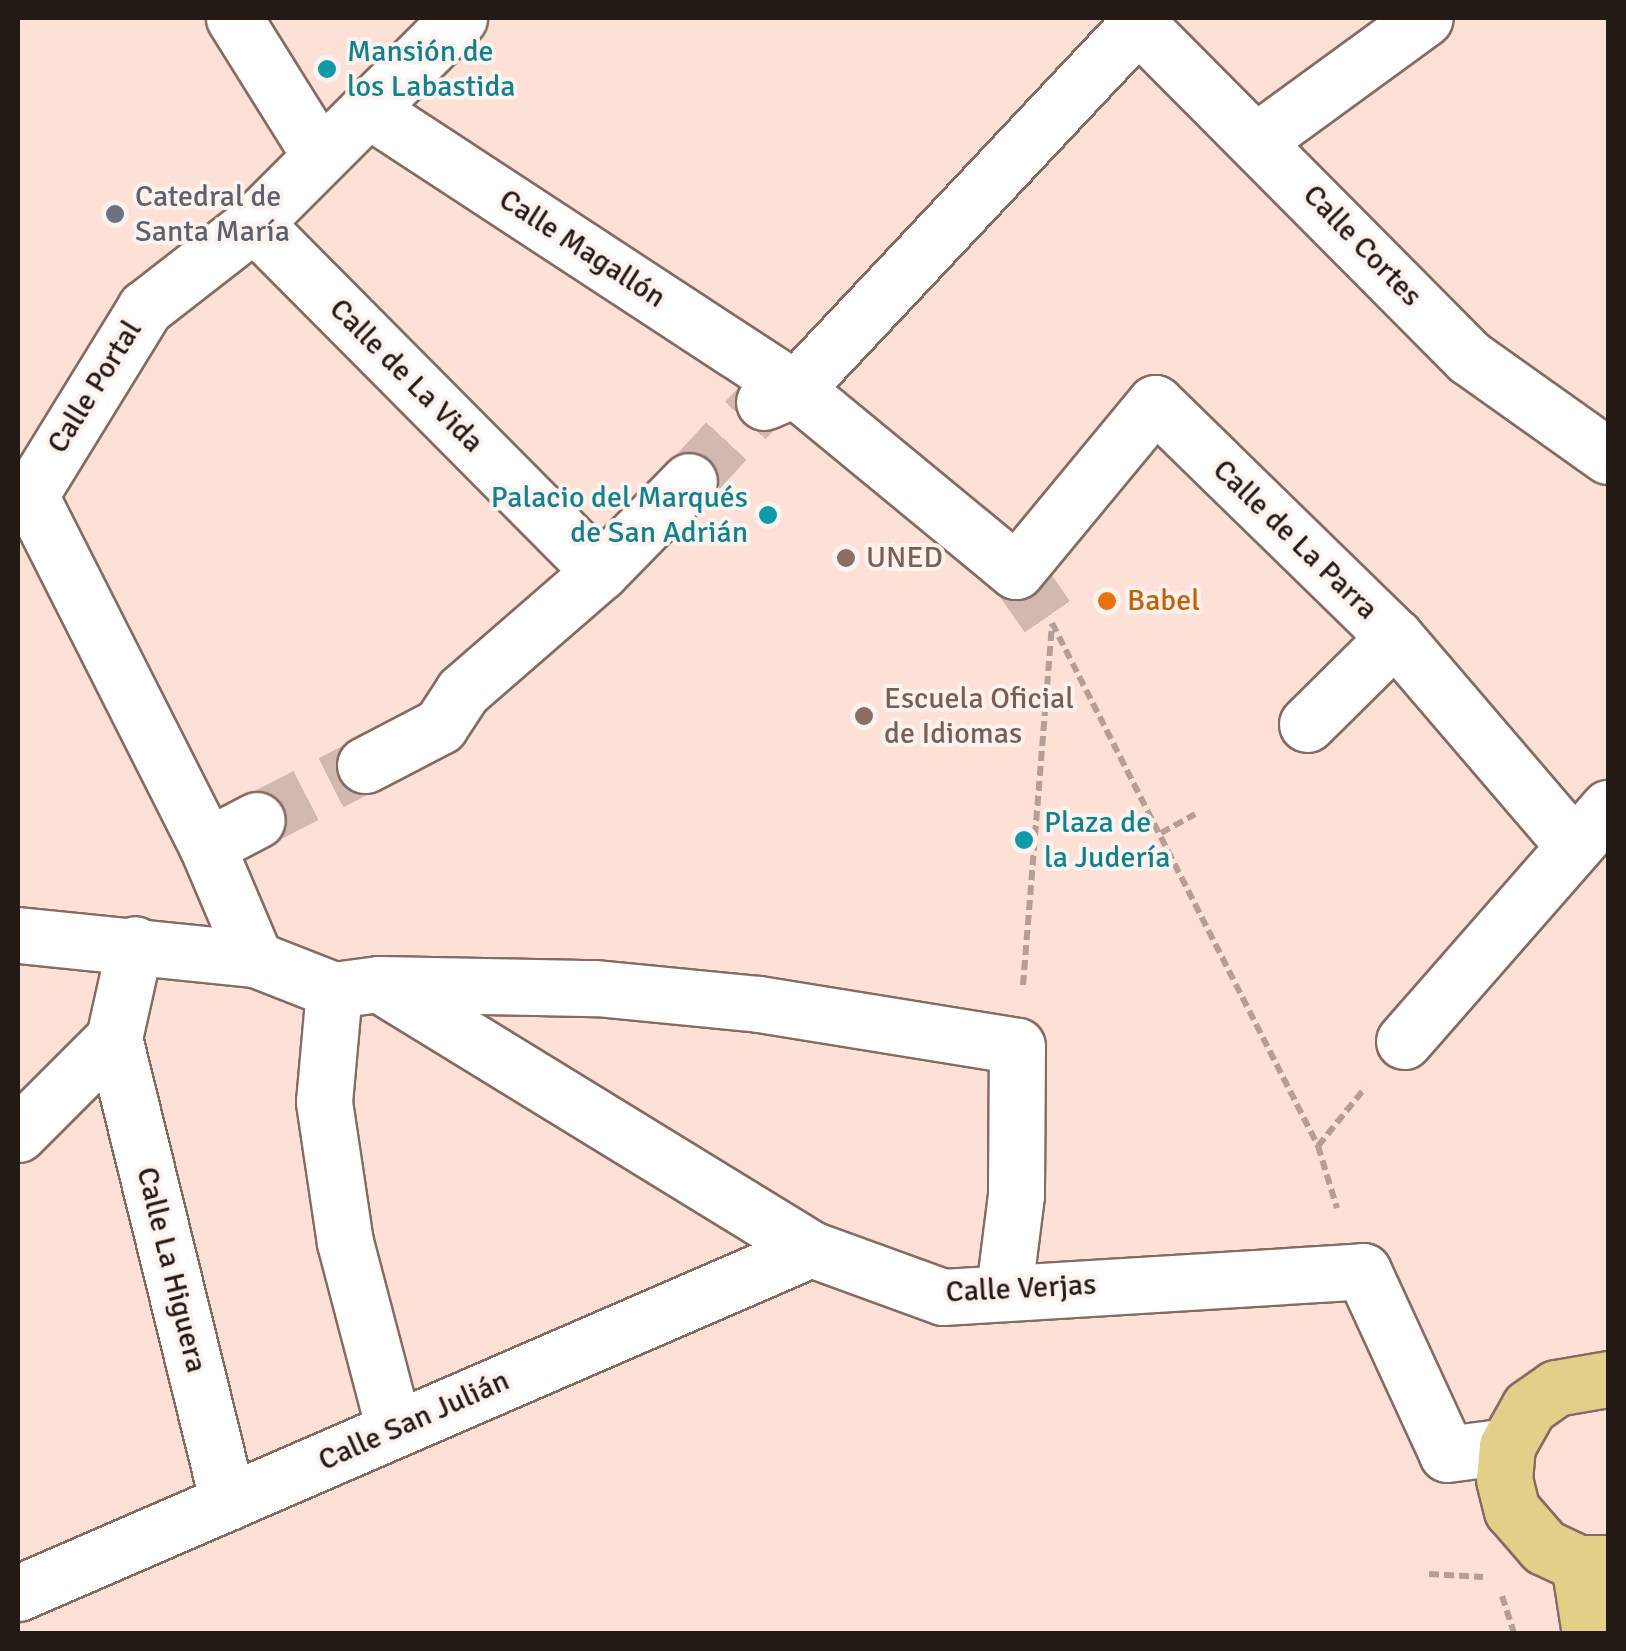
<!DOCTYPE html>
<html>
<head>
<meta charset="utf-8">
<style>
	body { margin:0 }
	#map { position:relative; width:1626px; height:1651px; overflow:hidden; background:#fde1d6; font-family:Signika,sans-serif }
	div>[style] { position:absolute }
	.minor-tunnel>* { height:55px; margin-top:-27.5px; transform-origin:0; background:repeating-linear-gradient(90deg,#d1b9b0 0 55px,transparent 0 83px) }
	.path>* { height:6px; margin-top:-3px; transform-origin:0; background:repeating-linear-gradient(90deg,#b49e96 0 10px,transparent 0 15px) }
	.roads { filter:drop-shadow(2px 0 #846c63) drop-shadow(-2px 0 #846c63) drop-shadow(0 2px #846c63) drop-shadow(0 -2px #846c63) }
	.minor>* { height:55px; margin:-27.5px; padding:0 27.5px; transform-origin:27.5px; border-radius:27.5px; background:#fff }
	.major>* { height:55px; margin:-27.5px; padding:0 27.5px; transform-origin:27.5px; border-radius:27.5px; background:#e2cf88 }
	.dots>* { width:28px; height:28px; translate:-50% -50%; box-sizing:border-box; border:5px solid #fdf2ee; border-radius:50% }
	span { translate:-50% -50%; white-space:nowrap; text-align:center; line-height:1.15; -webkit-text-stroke:8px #fdf2ee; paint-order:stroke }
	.culture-label { font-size:30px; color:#0d838f }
	.left { translate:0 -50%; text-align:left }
	.right { translate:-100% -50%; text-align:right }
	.worship-label { font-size:30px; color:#5b616d }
	.street-label { font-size:30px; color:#231a16 }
	.education-label { font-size:30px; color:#785e54 }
	.food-label { font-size:30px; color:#c56008 }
	.frame { position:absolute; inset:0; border:20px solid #231a16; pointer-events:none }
</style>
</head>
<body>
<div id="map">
	<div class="minor-tunnel">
		<i style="left:689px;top:481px;width:106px;rotate:-47.3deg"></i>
		<i style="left:1016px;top:571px;width:63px;rotate:55.3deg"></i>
		<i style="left:257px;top:820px;width:121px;rotate:-27deg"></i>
	</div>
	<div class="path">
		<i style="left:1052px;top:623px;width:587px;rotate:63.04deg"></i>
		<i style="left:1318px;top:1146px;width:65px;rotate:73deg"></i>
		<i style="left:1161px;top:833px;width:39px;rotate:-29deg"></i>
		<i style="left:1023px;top:985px;width:362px;rotate:-85.4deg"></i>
		<i style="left:1318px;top:1146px;width:75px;rotate:-51deg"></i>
		<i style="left:1429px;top:1574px;width:54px;rotate:3.2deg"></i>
		<i style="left:1502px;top:1596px;width:40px;rotate:72deg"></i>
	</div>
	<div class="roads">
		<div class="minor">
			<i style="left:234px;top:18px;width:160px;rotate:58deg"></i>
			<i style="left:1132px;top:18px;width:479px;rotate:45.2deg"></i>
			<i style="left:1470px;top:358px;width:169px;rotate:35.4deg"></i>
			<i style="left:369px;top:110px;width:509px;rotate:33.22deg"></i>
			<i style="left:795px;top:389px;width:286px;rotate:39.5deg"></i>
			<i style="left:1016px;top:571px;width:218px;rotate:-50.4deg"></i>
			<i style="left:1155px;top:403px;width:335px;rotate:44.3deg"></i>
			<i style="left:1395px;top:637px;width:275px;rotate:49.4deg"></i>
			<i style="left:1259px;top:139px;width:205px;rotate:-36.1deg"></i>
			<i style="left:254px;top:223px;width:491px;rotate:45.2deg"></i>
			<i style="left:764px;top:402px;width:34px;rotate:-23deg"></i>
			<i style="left:795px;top:389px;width:501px;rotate:-46.78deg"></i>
			<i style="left:1307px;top:724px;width:124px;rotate:-44.7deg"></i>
			<i style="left:365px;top:765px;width:85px;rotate:-27.5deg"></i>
			<i style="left:440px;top:726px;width:42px;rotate:-56.7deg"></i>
			<i style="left:463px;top:691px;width:181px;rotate:-41deg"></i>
			<i style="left:600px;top:572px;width:127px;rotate:-45.6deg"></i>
			<i style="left:207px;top:846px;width:56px;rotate:-27.5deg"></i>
			<i style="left:18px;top:935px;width:238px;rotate:5.8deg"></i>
			<i style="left:255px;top:959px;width:85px;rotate:21.4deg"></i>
			<i style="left:334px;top:990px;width:45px;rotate:-7.6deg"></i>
			<i style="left:379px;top:984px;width:507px;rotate:31.53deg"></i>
			<i style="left:811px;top:1249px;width:140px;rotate:20deg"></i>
			<i style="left:943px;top:1297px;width:421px;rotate:-3.5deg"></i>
			<i style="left:1363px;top:1271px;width:201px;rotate:65.3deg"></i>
			<i style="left:1447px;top:1454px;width:61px;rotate:-7.6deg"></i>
			<i style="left:255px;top:959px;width:123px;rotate:-113deg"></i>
			<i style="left:207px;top:846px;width:393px;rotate:-116.8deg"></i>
			<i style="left:30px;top:495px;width:220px;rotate:-58.4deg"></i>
			<i style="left:145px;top:308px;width:138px;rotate:-37.9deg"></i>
			<i style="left:254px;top:223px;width:290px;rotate:-45deg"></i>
			<i style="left:379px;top:984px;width:217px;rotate:1.1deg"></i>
			<i style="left:596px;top:988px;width:164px;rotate:5.6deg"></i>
			<i style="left:759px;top:1004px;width:261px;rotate:9.2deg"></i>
			<i style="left:1017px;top:1046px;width:149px;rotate:90.4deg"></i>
			<i style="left:1016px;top:1195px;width:96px;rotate:97.2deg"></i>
			<i style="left:334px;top:990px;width:112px;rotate:95.1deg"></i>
			<i style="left:324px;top:1102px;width:142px;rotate:81.5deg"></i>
			<i style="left:345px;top:1242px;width:193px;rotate:75.3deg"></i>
			<i style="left:114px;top:1038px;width:478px;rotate:76.2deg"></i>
			<i style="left:1404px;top:1041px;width:310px;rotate:-48.8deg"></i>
			<i style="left:18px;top:1134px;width:136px;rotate:-45deg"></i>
			<i style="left:114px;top:1038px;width:96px;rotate:-77.4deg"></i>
			<i style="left:18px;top:1593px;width:864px;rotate:-23.45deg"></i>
		</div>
		<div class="major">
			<i style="left:1608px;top:1379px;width:53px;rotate:170.2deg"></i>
			<i style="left:1556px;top:1388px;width:33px;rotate:145deg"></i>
			<i style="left:1529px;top:1407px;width:45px;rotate:119.4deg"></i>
			<i style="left:1507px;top:1446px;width:33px;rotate:95deg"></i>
			<i style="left:1504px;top:1479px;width:32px;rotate:76deg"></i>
			<i style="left:1512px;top:1510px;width:49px;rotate:49.1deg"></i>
			<i style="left:1544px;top:1547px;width:38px;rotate:25deg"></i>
			<i style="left:1579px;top:1563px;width:29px"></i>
			<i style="left:1579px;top:1563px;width:72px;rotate:81.2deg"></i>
		</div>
	</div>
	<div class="dots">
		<i style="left:327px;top:69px;background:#0f9aa8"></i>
		<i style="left:115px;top:214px;background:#6b7280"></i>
		<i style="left:768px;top:515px;background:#0f9aa8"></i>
		<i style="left:846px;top:558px;background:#8d6e63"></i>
		<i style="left:1107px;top:601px;background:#e8710a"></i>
		<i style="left:864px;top:716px;background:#8d6e63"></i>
		<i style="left:1024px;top:840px;background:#0f9aa8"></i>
	</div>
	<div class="culture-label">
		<span class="left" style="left:347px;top:69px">Mansión de<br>los Labastida</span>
		<span class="right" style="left:748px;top:515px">Palacio del Marqués<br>de San Adrián</span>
		<span class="left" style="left:1044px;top:840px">Plaza de<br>la Judería</span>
	</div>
	<div class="worship-label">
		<span class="left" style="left:135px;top:214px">Catedral de<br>Santa María</span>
	</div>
	<div class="street-label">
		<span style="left:1362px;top:246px;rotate:46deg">Calle Cortes</span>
		<span style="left:582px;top:249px;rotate:33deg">Calle Magallón</span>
		<span style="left:406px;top:376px;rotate:45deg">Calle de La Vida</span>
		<span style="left:95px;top:387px;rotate:-58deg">Calle Portal</span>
		<span style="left:1295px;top:540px;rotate:44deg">Calle de La Parra</span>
		<span style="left:171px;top:1270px;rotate:76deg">Calle La Higuera</span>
		<span style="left:1021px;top:1289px;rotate:-3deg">Calle Verjas</span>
		<span style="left:414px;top:1421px;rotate:-24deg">Calle San Julián</span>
	</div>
	<div class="education-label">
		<span class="left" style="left:866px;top:558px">UNED</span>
		<span class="left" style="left:884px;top:716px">Escuela Oficial<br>de Idiomas</span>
	</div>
	<div class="food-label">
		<span class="left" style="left:1127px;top:601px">Babel</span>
	</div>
	<div class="frame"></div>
</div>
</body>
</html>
